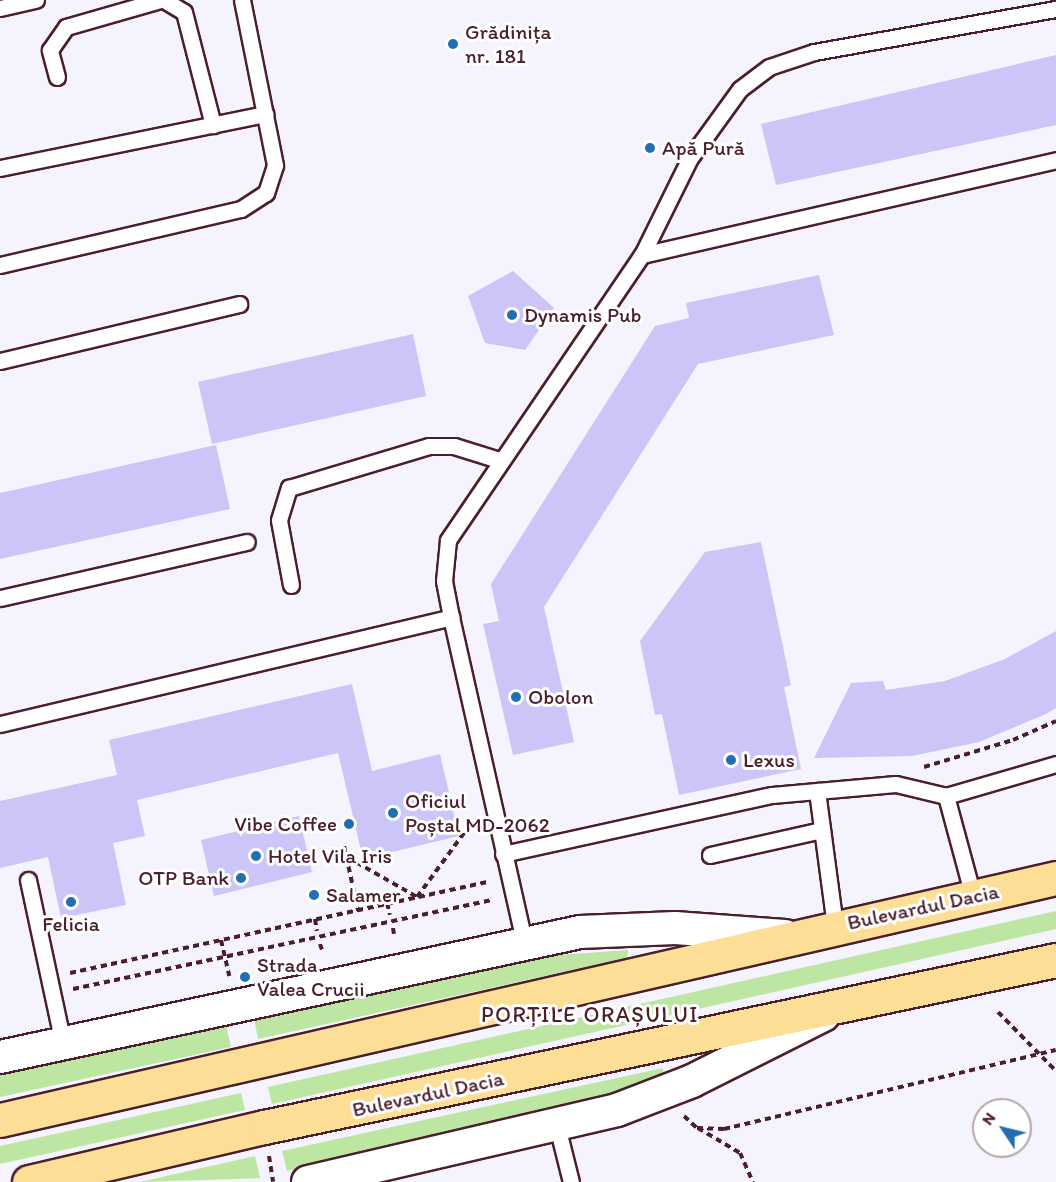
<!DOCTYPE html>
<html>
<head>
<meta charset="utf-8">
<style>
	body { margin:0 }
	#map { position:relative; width:1056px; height:1182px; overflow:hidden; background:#f5f3fe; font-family:Itim,sans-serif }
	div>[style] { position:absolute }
	.green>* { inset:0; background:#bce6a2 }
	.building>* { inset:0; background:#cbc5f8 }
	.path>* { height:4px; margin-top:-2px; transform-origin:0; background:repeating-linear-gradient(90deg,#4a1f2b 0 6px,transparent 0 10.5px) }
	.roads { filter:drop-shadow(2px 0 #4a1f2b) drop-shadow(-2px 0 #4a1f2b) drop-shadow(0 2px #4a1f2b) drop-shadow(0 -2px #4a1f2b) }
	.service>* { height:15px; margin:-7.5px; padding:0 7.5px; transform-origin:7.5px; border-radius:7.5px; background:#fff }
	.minor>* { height:32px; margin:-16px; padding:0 16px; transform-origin:16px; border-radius:16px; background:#fff }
	.primary>* { height:33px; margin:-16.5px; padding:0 16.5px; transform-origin:16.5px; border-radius:16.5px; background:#fcde96 }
	.dots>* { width:16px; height:16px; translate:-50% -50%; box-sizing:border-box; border:3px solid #fff; border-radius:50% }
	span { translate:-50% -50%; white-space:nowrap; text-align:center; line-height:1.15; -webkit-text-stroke:6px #fff; paint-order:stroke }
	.poi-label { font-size:21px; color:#4a1f2b }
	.left { translate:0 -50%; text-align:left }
	.right { translate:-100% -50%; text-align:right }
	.street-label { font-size:21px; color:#4a1f2b }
	.neighbourhood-label { font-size:22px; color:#4a1f2b; letter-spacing:1.5px }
	.north { position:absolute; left:972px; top:1098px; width:60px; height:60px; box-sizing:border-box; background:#fff; border:2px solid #b7a5aa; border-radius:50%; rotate:305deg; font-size:16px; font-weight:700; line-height:24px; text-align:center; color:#4a1f2b }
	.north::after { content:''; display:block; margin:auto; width:21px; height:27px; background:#1f6fb2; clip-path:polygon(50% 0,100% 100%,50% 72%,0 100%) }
</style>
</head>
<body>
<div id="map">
	<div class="green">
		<i style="clip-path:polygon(1056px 911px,1056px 929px,272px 1104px,268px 1087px)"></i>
		<i style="clip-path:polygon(628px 950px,627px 958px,258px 1039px,254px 1018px,531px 957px)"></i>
		<i style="clip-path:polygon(226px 1025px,231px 1047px,0 1097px,0 1075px)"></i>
		<i style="clip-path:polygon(663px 1068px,664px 1075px,563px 1110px,287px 1171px,282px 1151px)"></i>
		<i style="clip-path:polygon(241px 1093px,245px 1110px,0 1164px,0 1146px)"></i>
		<i style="clip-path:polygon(255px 1156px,260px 1178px,140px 1182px)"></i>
	</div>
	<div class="building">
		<i style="clip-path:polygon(1056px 55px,1056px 125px,776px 185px,761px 124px)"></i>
		<i style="clip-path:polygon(513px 271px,554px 308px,525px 350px,485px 343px,468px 296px)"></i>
		<i style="clip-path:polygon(819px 275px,834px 335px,698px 364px,544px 607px,574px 742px,513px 755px,483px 624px,499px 621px,491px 584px,655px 326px,689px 318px,686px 303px)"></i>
		<i style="clip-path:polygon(413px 334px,426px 396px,212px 444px,198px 382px)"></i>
		<i style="clip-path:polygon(216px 445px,230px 509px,0 559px,0 493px)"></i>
		<i style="clip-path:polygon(761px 542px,791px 685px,784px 687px,801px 769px,679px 795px,662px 714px,655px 715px,640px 641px,705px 552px)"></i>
		<i style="clip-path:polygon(1056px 631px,1056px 708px,1046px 714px,979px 742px,912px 756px,814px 758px,851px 683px,883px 681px,886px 690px,945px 681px,1005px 659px)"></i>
		<i style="clip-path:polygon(352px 684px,372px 771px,440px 754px,459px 836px,363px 859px,338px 753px,137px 800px,145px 836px,113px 843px,126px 905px,61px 918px,48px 857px,0 868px,0 801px,117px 775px,109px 740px)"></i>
		<i style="clip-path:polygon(299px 816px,312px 872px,214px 896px,201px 840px)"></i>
	</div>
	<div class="path">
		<i style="left:924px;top:767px;width:93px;rotate:-16.9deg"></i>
		<i style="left:1013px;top:740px;width:47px;rotate:-23.8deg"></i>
		<i style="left:344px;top:846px;width:66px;rotate:77.7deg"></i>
		<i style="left:347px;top:857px;width:81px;rotate:29.7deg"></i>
		<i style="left:417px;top:897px;width:93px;rotate:-53.7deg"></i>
		<i style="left:387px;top:903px;width:12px;rotate:76deg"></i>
		<i style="left:315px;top:919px;width:12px;rotate:81deg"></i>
		<i style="left:393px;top:928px;width:6px;rotate:81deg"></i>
		<i style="left:221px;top:940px;width:37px;rotate:77deg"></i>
		<i style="left:320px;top:944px;width:6px;rotate:72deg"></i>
		<i style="left:70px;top:973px;width:428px;rotate:-12.3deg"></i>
		<i style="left:73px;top:989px;width:427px;rotate:-12deg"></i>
		<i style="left:998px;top:1012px;width:83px;rotate:45.5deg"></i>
		<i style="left:684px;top:1116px;width:18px;rotate:43deg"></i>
		<i style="left:697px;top:1128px;width:27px;rotate:2deg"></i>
		<i style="left:724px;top:1129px;width:341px;rotate:-13.4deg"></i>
		<i style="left:698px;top:1128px;width:49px;rotate:30.8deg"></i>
		<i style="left:740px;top:1153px;width:32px;rotate:66deg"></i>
		<i style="left:269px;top:1156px;width:26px;rotate:81deg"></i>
	</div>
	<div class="roads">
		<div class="service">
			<i style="left:164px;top:0;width:23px;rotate:31deg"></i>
			<i style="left:184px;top:12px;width:117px;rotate:75.6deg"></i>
			<i style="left:0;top:8px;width:37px;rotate:-13deg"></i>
			<i style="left:57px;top:77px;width:28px;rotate:-105deg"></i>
			<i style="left:50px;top:50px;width:28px;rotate:-55deg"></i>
			<i style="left:66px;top:27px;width:98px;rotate:-16deg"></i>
			<i style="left:0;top:168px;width:271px;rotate:-11.5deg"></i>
			<i style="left:642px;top:255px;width:425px;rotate:-12.9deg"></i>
			<i style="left:0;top:265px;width:247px;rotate:-13.1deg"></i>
			<i style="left:241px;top:209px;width:30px;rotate:-33deg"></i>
			<i style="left:266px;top:193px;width:29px;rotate:-72deg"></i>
			<i style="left:275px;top:165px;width:168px;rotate:-101.3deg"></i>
			<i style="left:0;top:361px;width:246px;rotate:-13.4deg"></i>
			<i style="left:291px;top:585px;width:66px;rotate:-100.5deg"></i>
			<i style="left:279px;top:520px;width:34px;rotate:-73deg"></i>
			<i style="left:289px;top:488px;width:146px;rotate:-16.7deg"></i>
			<i style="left:429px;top:446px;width:25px"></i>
			<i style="left:454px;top:446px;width:47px;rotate:17.3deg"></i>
			<i style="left:0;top:598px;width:253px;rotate:-12.8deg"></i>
			<i style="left:0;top:724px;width:464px;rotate:-13.3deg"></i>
			<i style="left:817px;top:791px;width:136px;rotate:82.4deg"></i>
			<i style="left:503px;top:854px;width:275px;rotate:-12.4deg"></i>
			<i style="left:772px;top:795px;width:124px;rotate:-5.1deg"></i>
			<i style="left:896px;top:784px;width:51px;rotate:13.5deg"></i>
			<i style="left:710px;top:855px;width:115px;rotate:-12.6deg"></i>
			<i style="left:28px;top:880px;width:167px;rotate:77.9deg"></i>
			<i style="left:973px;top:896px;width:104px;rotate:-105.1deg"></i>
			<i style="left:946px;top:796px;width:115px;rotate:-16.2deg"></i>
			<i style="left:524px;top:941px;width:332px;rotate:-102.7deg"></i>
			<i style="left:451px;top:617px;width:37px;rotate:-101deg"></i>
			<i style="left:444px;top:581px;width:41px;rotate:-84.4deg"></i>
			<i style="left:448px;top:540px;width:345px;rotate:-55.8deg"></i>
			<i style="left:642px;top:255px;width:108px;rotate:-63.7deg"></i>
			<i style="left:690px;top:158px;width:85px;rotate:-54.1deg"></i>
			<i style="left:740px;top:89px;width:36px;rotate:-37deg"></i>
			<i style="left:769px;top:67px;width:47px;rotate:-18.4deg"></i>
			<i style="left:814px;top:52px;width:246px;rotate:-10.1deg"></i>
			<i style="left:557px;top:1126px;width:58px;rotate:76deg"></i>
		</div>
		<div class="minor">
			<i style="left:0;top:1057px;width:593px;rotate:-12.16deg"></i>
			<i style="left:580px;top:932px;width:95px;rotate:-2.4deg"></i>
			<i style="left:675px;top:928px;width:110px;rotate:4.2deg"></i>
			<i style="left:308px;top:1182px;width:317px;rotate:-13.1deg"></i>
			<i style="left:617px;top:1110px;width:80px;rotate:-21.1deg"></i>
			<i style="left:692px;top:1081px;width:147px;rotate:-26.7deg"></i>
		</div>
		<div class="primary">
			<i style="left:0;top:1120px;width:1083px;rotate:-12.91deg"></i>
			<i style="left:29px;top:1182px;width:241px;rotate:-13.2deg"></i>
			<i style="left:264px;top:1127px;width:809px;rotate:-11.91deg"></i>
		</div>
	</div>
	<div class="dots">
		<i style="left:453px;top:44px;background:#1f6fb2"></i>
		<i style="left:650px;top:148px;background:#1f6fb2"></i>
		<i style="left:512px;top:315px;background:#1f6fb2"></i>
		<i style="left:516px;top:697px;background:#1f6fb2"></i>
		<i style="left:731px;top:760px;background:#1f6fb2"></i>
		<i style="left:393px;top:813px;background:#1f6fb2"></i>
		<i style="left:349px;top:824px;background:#1f6fb2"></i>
		<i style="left:256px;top:856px;background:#1f6fb2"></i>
		<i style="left:241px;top:878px;background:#1f6fb2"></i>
		<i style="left:314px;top:895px;background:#1f6fb2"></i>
		<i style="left:71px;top:902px;background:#1f6fb2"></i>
		<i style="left:245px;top:977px;background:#1f6fb2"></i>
	</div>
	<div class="poi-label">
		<span class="left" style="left:465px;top:44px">Grădinița<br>nr. 181</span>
		<span class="left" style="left:662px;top:148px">Apă Pură</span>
		<span class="left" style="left:524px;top:315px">Dynamis Pub</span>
		<span class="left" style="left:528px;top:697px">Obolon</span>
		<span class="left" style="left:743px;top:760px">Lexus</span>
		<span class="left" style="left:405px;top:813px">Oficiul<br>Poștal MD-2062</span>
		<span class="right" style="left:337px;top:824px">Vibe Coffee</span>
		<span class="left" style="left:268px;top:856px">Hotel Vila Iris</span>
		<span class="right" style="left:229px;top:878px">OTP Bank</span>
		<span class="left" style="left:326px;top:895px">Salamer</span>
		<span style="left:71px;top:924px">Felicia</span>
		<span class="left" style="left:257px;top:977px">Strada<br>Valea Crucii</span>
	</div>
	<div class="street-label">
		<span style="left:923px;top:907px;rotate:-12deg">Bulevardul Dacia</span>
		<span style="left:428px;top:1094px;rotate:-12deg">Bulevardul Dacia</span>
	</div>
	<div class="neighbourhood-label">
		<span style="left:590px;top:1015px">PORȚILE ORAȘULUI</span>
	</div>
	<div class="north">N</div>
</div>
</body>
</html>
